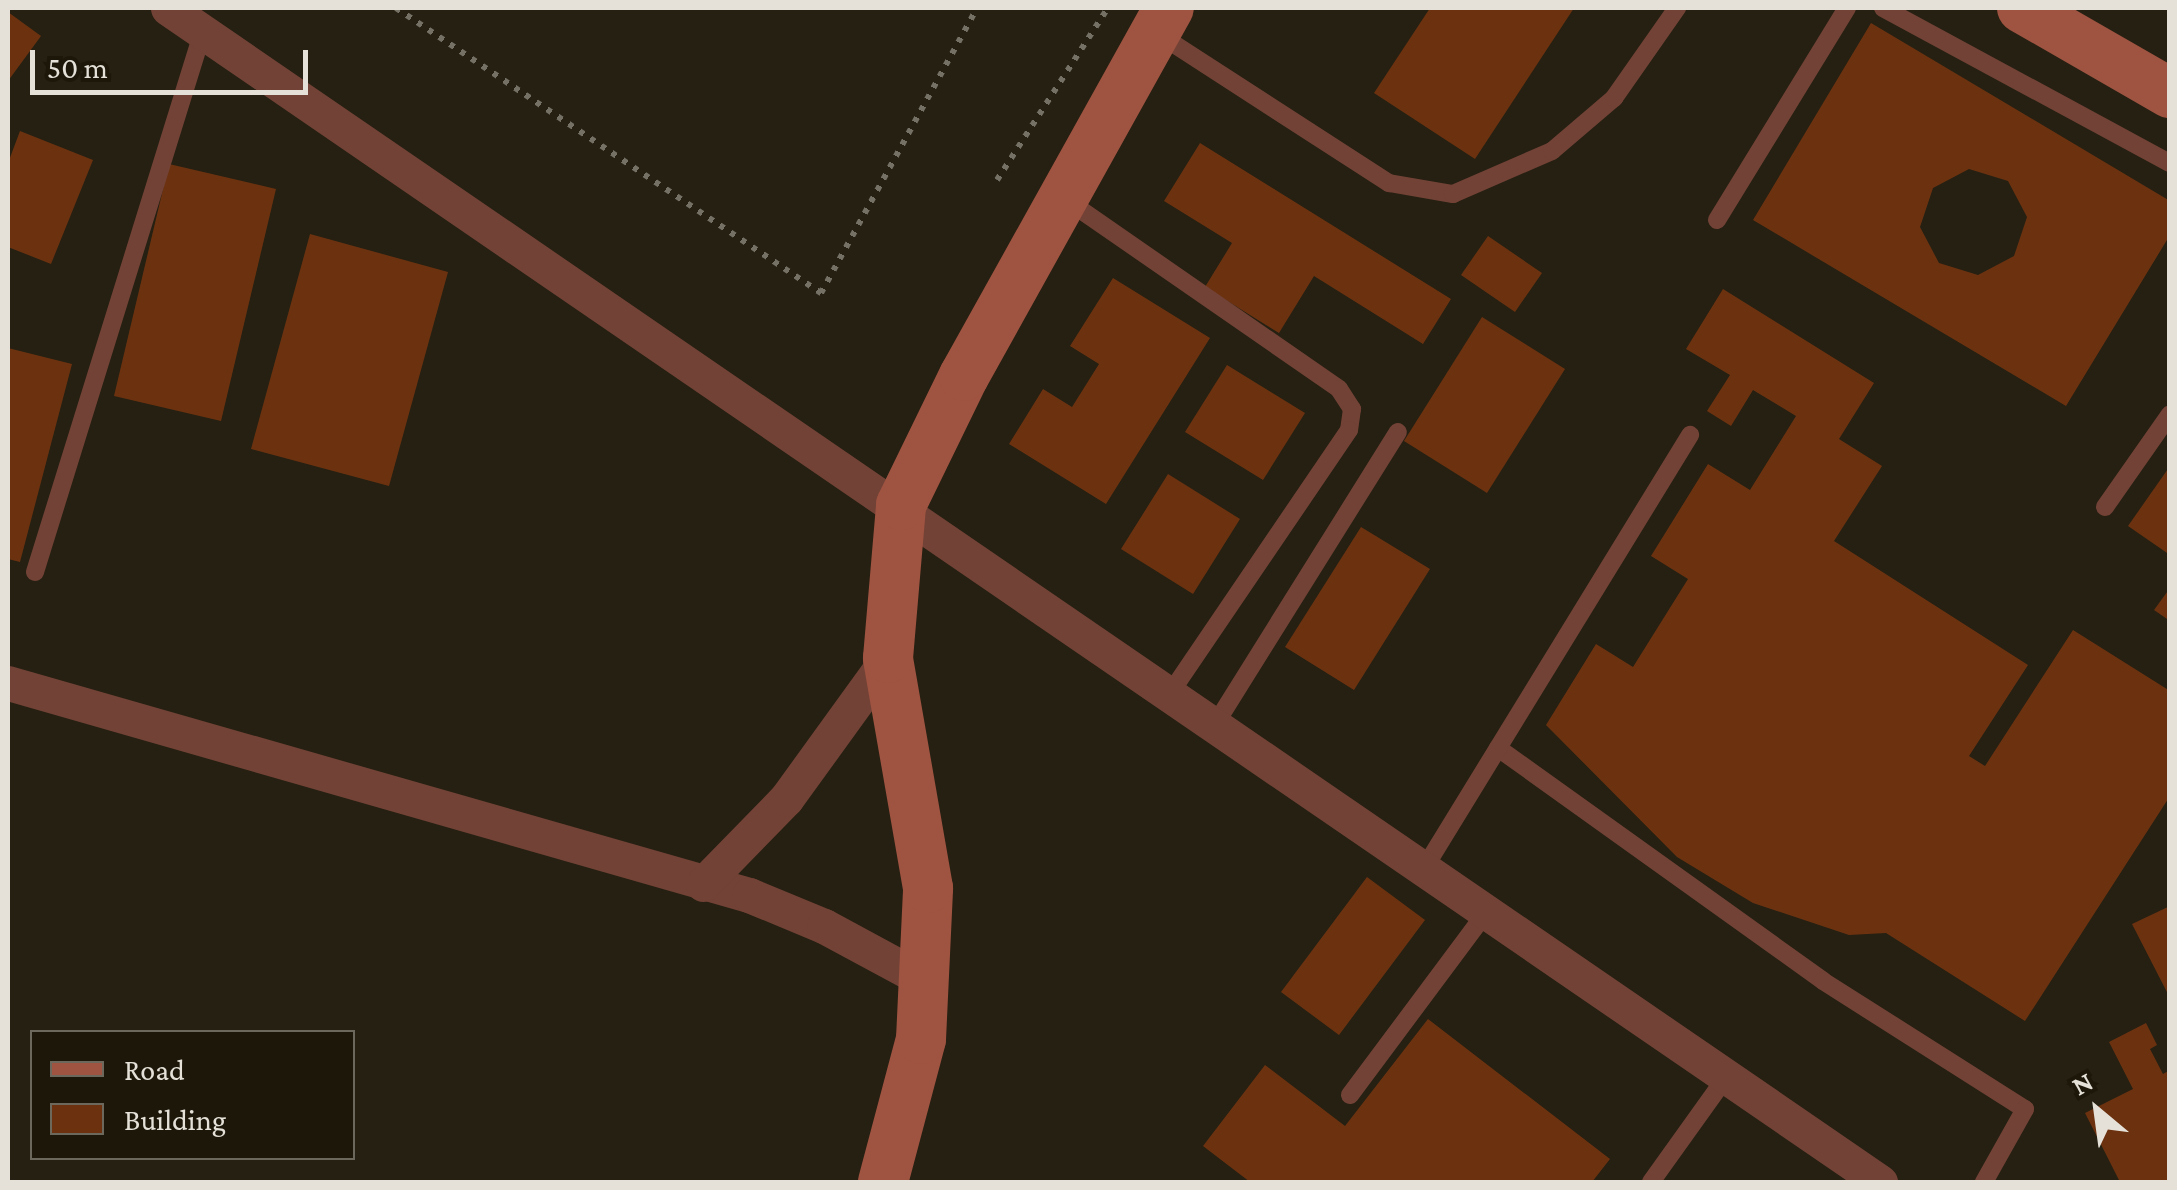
<!DOCTYPE html>
<html>
<head>
<meta charset="utf-8">
<style>
	body { margin:0 }
	#map { position:relative; width:2177px; height:1190px; overflow:hidden; background:#252012; font-family:"Crimson Pro",serif }
	div>[style] { position:absolute }
	.building>* { inset:0; background:#6c3210 }
	.path>* { height:6px; margin-top:-3px; transform-origin:0; background:repeating-linear-gradient(90deg,#757165 0 5px,transparent 0 13px) }
	.lane>* { height:18px; margin:-9px; padding:0 9px; transform-origin:9px; border-radius:9px; background:#724236 }
	.street>* { height:35px; margin:-17.5px; padding:0 17.5px; transform-origin:17.5px; border-radius:17.5px; background:#724236 }
	.secondary>* { height:50px; margin:-25px; padding:0 25px; transform-origin:25px; border-radius:25px; background:#9f5341 }
	span { translate:-50% -50%; white-space:nowrap; text-align:center; line-height:1.15; -webkit-text-stroke:9px #1c1709; paint-order:stroke }
	.frame { position:absolute; inset:0; border:10px solid #e5e1d8; pointer-events:none }
	.legend { position:absolute; left:30px; top:1030px; width:325px; height:130px; box-sizing:border-box; background:#1c1709; border:2px solid #6c685c; margin:0; padding:12px 18px; list-style:none; font-size:30px; color:#e5e1d8 }
	.legend li { display:flex; align-items:center; gap:20px; height:50px }
	.legend b { width:50px; border:2px solid #6c685c }
	.north { position:absolute; left:2047px; top:1060px; width:100px; height:100px; -webkit-text-stroke:8px #1c1709; paint-order:stroke; rotate:331deg; font-size:28px; font-weight:700; line-height:40px; text-align:center; color:#e5e1d8 }
	.north::after { content:''; display:block; margin:auto; width:35px; height:45px; background:#e5e1d8; clip-path:polygon(50% 0,100% 100%,50% 72%,0 100%) }
	.scale { position:absolute; left:30px; top:50px; width:278px; height:45px; box-sizing:border-box; border:5px solid #e5e1d8; border-top:0; padding-left:12px; font-size:30px; line-height:35px; white-space:nowrap; color:#e5e1d8; -webkit-text-stroke:8px #1c1709; paint-order:stroke }
</style>
</head>
<body>
<div id="map">
	<div class="building">
		<i style="clip-path:polygon(1430px 8px,1574px 8px,1475px 159px,1374px 93px)"></i>
		<i style="clip-path:polygon(8px 12px,41px 36px,8px 81px)"></i>
		<i style="clip-path:polygon(evenodd,1871px 23px,2170px 201px,2170px 235px,2066px 406px,1753px 220px,1871px 23px,1969px 169px,2008px 181px,2027px 217px,2014px 256px,1978px 275px,1939px 263px,1920px 227px,1933px 188px,1969px 169px)"></i>
		<i style="clip-path:polygon(20px 131px,93px 160px,51px 264px,8px 247px,8px 163px)"></i>
		<i style="clip-path:polygon(1200px 143px,1451px 299px,1423px 344px,1314px 276px,1279px 333px,1205px 287px,1232px 243px,1164px 201px)"></i>
		<i style="clip-path:polygon(169px 164px,276px 189px,221px 421px,114px 396px)"></i>
		<i style="clip-path:polygon(310px 234px,448px 272px,389px 486px,251px 449px)"></i>
		<i style="clip-path:polygon(1488px 236px,1542px 273px,1515px 312px,1461px 275px)"></i>
		<i style="clip-path:polygon(1113px 278px,1210px 338px,1106px 504px,1009px 444px,1043px 389px,1072px 407px,1099px 364px,1070px 346px)"></i>
		<i style="clip-path:polygon(1723px 289px,1874px 383px,1839px 439px,1882px 466px,1834px 541px,2028px 665px,1969px 756px,1985px 766px,2073px 630px,2170px 691px,2170px 796px,2025px 1021px,1886px 933px,1849px 935px,1753px 903px,1677px 857px,1546px 725px,1596px 644px,1633px 667px,1688px 579px,1651px 556px,1708px 464px,1750px 490px,1796px 416px,1753px 390px,1731px 426px,1707px 411px,1730px 375px,1686px 349px)"></i>
		<i style="clip-path:polygon(1482px 317px,1565px 369px,1487px 493px,1404px 441px)"></i>
		<i style="clip-path:polygon(8px 348px,72px 364px,20px 562px,8px 559px)"></i>
		<i style="clip-path:polygon(1227px 365px,1305px 413px,1263px 480px,1185px 432px)"></i>
		<i style="clip-path:polygon(2170px 466px,2170px 555px,2128px 526px)"></i>
		<i style="clip-path:polygon(1168px 474px,1240px 519px,1193px 594px,1121px 549px)"></i>
		<i style="clip-path:polygon(1361px 527px,1430px 569px,1354px 690px,1285px 647px)"></i>
		<i style="clip-path:polygon(2170px 588px,2170px 621px,2154px 610px)"></i>
		<i style="clip-path:polygon(1367px 877px,1425px 920px,1339px 1035px,1281px 992px)"></i>
		<i style="clip-path:polygon(2170px 906px,2170px 998px,2132px 924px)"></i>
		<i style="clip-path:polygon(1428px 1019px,1610px 1159px,1592px 1182px,1250px 1182px,1203px 1146px,1265px 1065px,1345px 1126px)"></i>
		<i style="clip-path:polygon(2146px 1023px,2157px 1045px,2150px 1049px,2163px 1074px,2170px 1070px,2170px 1182px,2120px 1182px,2085px 1113px,2133px 1089px,2109px 1042px)"></i>
	</div>
	<div class="path">
		<i style="left:396px;top:8px;width:512px;rotate:33.85deg"></i>
		<i style="left:821px;top:293px;width:325px;rotate:-61.3deg"></i>
		<i style="left:997px;top:180px;width:205px;rotate:-57.2deg"></i>
	</div>
	<div class="lane">
		<i style="left:1883px;top:8px;width:326px;rotate:28.4deg"></i>
		<i style="left:1160px;top:35px;width:273px;rotate:32.9deg"></i>
		<i style="left:1389px;top:183px;width:65px;rotate:9.8deg"></i>
		<i style="left:1453px;top:194px;width:108px;rotate:-23.5deg"></i>
		<i style="left:1552px;top:151px;width:82px;rotate:-40.5deg"></i>
		<i style="left:1614px;top:98px;width:110px;rotate:-55deg"></i>
		<i style="left:1065px;top:199px;width:333px;rotate:34.7deg"></i>
		<i style="left:1339px;top:389px;width:24px;rotate:57deg"></i>
		<i style="left:1352px;top:409px;width:21px;rotate:98deg"></i>
		<i style="left:1349px;top:430px;width:317px;rotate:124.2deg"></i>
		<i style="left:1717px;top:220px;width:249px;rotate:-58.5deg"></i>
		<i style="left:2105px;top:507px;width:113px;rotate:-55deg"></i>
		<i style="left:35px;top:572px;width:566px;rotate:-72.75deg"></i>
		<i style="left:1216px;top:723px;width:343px;rotate:-58deg"></i>
		<i style="left:1498px;top:748px;width:400px;rotate:35.6deg"></i>
		<i style="left:1823px;top:981px;width:239px;rotate:32.4deg"></i>
		<i style="left:2025px;top:1109px;width:84px;rotate:119.3deg"></i>
		<i style="left:1425px;top:867px;width:507px;rotate:-58.47deg"></i>
		<i style="left:1350px;top:1095px;width:229px;rotate:-53.3deg"></i>
		<i style="left:1651px;top:1182px;width:130px;rotate:-54.4deg"></i>
	</div>
	<div class="street">
		<i style="left:168px;top:8px;width:2076px;rotate:34.44deg"></i>
		<i style="left:8px;top:683px;width:771px;rotate:15.97deg"></i>
		<i style="left:749px;top:895px;width:81px;rotate:22.5deg"></i>
		<i style="left:824px;top:926px;width:114px;rotate:28.4deg"></i>
		<i style="left:703px;top:884px;width:119px;rotate:-45.7deg"></i>
		<i style="left:786px;top:799px;width:174px;rotate:-54.1deg"></i>
	</div>
	<div class="secondary">
		<i style="left:2022px;top:8px;width:171px;rotate:29.9deg"></i>
		<i style="left:883px;top:1182px;width:148px;rotate:-75.1deg"></i>
		<i style="left:921px;top:1039px;width:151px;rotate:-87.3deg"></i>
		<i style="left:928px;top:888px;width:233px;rotate:-99.9deg"></i>
		<i style="left:888px;top:658px;width:154px;rotate:-85.1deg"></i>
		<i style="left:901px;top:505px;width:144px;rotate:-64deg"></i>
		<i style="left:964px;top:376px;width:421px;rotate:-60.9deg"></i>
	</div>
	<div class="frame"></div>
	<ul class="legend">
	<li><b style="height:12px;background:#9f5341"></b>Road</li>
	<li><b style="height:28px;background:#6c3210"></b>Building</li>
	</ul>
	<div class="north">N</div>
	<div class="scale">50 m</div>
</div>
</body>
</html>
